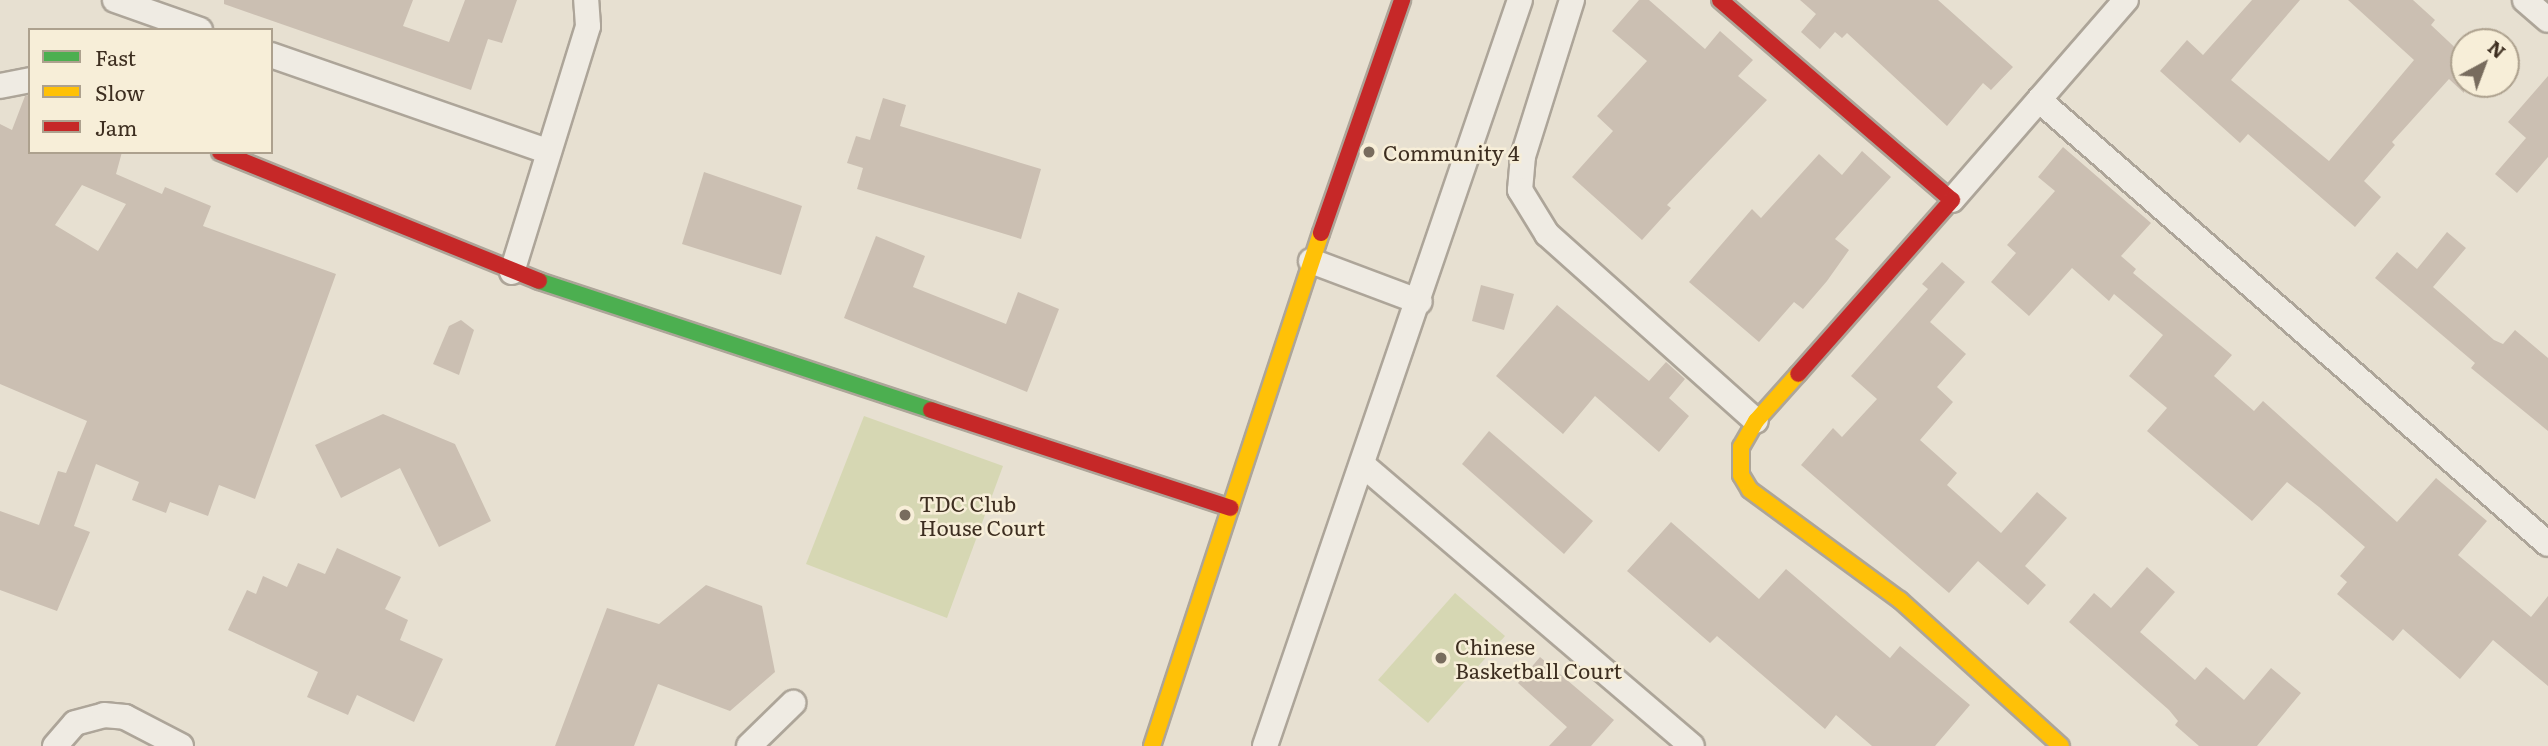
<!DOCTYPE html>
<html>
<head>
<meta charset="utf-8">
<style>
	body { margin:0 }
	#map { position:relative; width:2548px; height:746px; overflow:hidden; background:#e7e0d1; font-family:Literata,serif }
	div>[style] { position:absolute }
	.green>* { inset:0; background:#d6d7b3 }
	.building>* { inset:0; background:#cbbfb2 }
	.roads { filter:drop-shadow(2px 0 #ada599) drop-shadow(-2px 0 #ada599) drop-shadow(0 2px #ada599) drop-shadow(0 -2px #ada599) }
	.street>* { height:24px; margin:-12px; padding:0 12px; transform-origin:12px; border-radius:12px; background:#efebe3 }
	.fast>* { height:16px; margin:-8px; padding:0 8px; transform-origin:8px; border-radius:8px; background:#4caf50 }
	.slow>* { height:16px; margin:-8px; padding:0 8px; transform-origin:8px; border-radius:8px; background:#ffc107 }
	.jam>* { height:16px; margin:-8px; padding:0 8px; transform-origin:8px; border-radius:8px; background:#c62828 }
	.dots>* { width:19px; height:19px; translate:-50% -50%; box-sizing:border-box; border:4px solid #f7eed8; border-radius:50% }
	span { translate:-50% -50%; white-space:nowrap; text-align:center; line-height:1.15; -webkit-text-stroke:5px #f7eed8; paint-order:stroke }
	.poi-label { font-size:21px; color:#3d2e20 }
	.left { translate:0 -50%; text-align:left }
	.legend { position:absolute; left:28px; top:28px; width:245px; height:126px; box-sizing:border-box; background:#f7eed8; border:2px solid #ada18e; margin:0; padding:9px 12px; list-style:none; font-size:21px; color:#3d2e20 }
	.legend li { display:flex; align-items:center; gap:14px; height:35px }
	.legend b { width:35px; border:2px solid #ada18e }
	.north { position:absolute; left:2450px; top:28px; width:70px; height:70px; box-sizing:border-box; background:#f7eed8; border:2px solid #ada18e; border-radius:50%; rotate:41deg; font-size:19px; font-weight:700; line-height:28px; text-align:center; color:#3d2e20 }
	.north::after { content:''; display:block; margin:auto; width:24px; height:32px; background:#786c5e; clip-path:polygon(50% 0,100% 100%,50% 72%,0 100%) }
</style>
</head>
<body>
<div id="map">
	<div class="green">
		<i style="clip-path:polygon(864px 416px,1003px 466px,947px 618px,806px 564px)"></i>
		<i style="clip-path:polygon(1455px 593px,1505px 636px,1428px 723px,1378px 680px)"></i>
	</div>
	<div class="building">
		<i style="clip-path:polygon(224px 0,413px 0,403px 26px,449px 42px,465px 0,517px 0,502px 43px,488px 39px,471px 90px,224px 4px)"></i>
		<i style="clip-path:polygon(1639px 0,1649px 0,1705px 49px,1720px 31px,1753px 60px,1738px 76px,1767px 100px,1667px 205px,1671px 208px,1642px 240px,1572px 177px,1613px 131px,1597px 116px,1647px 61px,1612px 31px)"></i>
		<i style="clip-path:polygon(1800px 0,1938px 0,2013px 67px,1991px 90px,1983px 83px,1947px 126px,1847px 33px,1842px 38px,1835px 32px,1820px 49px,1801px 32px,1816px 14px)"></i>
		<i style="clip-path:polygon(2252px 0,2300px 0,2231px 80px,2329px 161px,2414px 60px,2348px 0,2413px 0,2435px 20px,2431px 25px,2464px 56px,2464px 93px,2449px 79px,2392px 142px,2395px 145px,2364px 181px,2381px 197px,2355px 227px,2248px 134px,2240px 143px,2160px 71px,2187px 40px,2203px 55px)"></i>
		<i style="clip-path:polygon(2548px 76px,2548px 157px,2517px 193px,2495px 174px,2526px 138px,2508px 122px)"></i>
		<i style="clip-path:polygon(evenodd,30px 95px,30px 152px,122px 152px,116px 174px,162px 194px,165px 187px,211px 206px,203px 226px,336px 274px,255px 499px,219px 485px,208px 516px,170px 502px,166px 513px,132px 500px,139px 482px,96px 464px,74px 526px,90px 532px,57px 611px,0 590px,0 511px,39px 525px,58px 471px,66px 473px,87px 421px,0 384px,0 124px,12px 130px,25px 96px,30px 95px,82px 185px,126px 204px,98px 251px,55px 225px,82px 185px)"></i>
		<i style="clip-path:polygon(883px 98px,906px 105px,900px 126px,1041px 169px,1021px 239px,857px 189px,863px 168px,847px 163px,856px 136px,870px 140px)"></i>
		<i style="clip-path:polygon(2063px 147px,2151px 223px,2121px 256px,2136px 269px,2133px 273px,2232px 355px,2214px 376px,2254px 411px,2263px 401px,2397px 522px,2436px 478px,2487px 521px,2458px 555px,2531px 617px,2548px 596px,2548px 686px,2493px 640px,2460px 679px,2403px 629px,2393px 641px,2337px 594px,2347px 582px,2340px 576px,2365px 547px,2319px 507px,2287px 482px,2252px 521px,2147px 431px,2167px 408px,2129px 376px,2163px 335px,2114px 294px,2109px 301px,2072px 268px,2029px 316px,1991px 282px,2016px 253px,2007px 245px,2055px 191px,2038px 177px)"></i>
		<i style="clip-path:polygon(1862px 151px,1891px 177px,1835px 239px,1849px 250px,1827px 281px,1803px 309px,1794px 302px,1759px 342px,1689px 282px,1752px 209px,1761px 218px,1819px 154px,1842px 175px)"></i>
		<i style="clip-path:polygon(704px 172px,802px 206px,781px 275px,682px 244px)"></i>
		<i style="clip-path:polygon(2447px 232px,2466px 248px,2433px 287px,2494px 340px,2503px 344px,2515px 330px,2548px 358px,2548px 431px,2471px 368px,2475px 363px,2375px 278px,2397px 252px,2417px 269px)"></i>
		<i style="clip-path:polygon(876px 236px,925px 256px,913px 287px,1006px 324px,1018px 292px,1059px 309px,1027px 392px,844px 318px)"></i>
		<i style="clip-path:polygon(1942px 262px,1965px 282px,1930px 322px,1966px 354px,1937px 387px,1953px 402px,1920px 440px,1957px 473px,1947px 485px,2001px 533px,2037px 492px,2067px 518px,2025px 566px,2046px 585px,2028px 605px,1978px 561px,1949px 593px,1801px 465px,1833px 428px,1842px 437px,1877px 399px,1851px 376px,1928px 289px,1922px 284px)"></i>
		<i style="clip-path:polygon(1481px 285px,1514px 294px,1504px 330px,1472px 321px)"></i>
		<i style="clip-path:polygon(1557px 305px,1649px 381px,1666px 362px,1685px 379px,1669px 398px,1689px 416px,1659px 452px,1595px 396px,1563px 434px,1496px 376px)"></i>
		<i style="clip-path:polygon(461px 320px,474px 330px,459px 375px,433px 364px,449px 326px)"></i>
		<i style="clip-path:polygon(383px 414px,455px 444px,491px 521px,439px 547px,400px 468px,341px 498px,315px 445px)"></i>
		<i style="clip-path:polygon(1489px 431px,1593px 521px,1564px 554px,1462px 464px)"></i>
		<i style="clip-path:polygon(1671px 522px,1759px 599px,1786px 569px,1890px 658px,1900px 646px,1970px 705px,1935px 746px,1872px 746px,1836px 715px,1825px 729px,1717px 636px,1710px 643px,1627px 571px)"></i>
		<i style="clip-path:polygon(337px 548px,401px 577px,385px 609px,408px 620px,400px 640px,443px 659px,414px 722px,357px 695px,348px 715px,307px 697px,318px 672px,228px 630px,247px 590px,256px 594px,263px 576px,287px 587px,298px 563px,325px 574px)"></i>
		<i style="clip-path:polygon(2147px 567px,2175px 592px,2140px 632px,2195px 680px,2206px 667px,2244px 700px,2271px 668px,2301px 693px,2257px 746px,2199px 746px,2175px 725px,2178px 721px,2169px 710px,2069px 622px,2094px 593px,2111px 608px)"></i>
		<i style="clip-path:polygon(706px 585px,762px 606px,775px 672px,730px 711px,658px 684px,634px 746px,555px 746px,607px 608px,659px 624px)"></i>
		<i style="clip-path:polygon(1540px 657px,1614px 720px,1591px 746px,1549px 746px,1567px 727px,1518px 683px)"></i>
	</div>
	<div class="roads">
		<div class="street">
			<i style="left:115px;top:0;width:90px;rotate:19.4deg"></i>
			<i style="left:1572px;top:0;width:164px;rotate:107.4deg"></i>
			<i style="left:1523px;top:156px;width:34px;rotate:95deg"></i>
			<i style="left:1520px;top:190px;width:52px;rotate:58.5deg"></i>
			<i style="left:1547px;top:234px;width:280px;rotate:41.8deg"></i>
			<i style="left:2525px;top:0;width:30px;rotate:41deg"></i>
			<i style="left:271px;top:55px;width:294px;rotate:19.2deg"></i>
			<i style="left:0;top:86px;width:31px;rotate:-11deg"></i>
			<i style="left:2039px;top:100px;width:675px;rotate:41.1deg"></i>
			<i style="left:1952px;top:200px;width:265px;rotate:-49deg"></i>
			<i style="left:1311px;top:261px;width:116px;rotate:20.6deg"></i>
			<i style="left:512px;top:272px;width:257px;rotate:-72.8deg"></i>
			<i style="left:588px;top:26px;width:26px;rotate:-94deg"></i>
			<i style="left:1364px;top:466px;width:431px;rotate:40.5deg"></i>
			<i style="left:55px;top:746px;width:30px;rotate:-49deg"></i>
			<i style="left:75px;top:723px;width:30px;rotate:-15deg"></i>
			<i style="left:104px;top:715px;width:21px;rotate:5deg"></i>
			<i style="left:125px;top:717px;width:63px;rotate:27.4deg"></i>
			<i style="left:749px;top:746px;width:62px;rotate:-44.3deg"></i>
			<i style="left:1265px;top:746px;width:788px;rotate:-71.13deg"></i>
		</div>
		<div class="fast">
			<i style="left:539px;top:281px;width:413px;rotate:18.2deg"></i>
		</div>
		<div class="slow">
			<i style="left:1798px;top:374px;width:63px;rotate:131.8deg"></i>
			<i style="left:1756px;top:421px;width:30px;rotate:120deg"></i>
			<i style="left:1741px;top:447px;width:28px;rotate:90deg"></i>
			<i style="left:1741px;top:475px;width:17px;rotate:59deg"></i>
			<i style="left:1750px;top:490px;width:186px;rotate:36.3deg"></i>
			<i style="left:1900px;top:600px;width:217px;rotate:42.2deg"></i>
			<i style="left:1152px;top:746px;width:540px;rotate:-71.77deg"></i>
		</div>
		<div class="jam">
			<i style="left:1720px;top:0;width:306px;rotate:40.8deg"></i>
			<i style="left:1952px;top:200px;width:232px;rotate:131.5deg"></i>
			<i style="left:220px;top:152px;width:344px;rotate:22deg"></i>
			<i style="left:1321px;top:233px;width:247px;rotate:-70.8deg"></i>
			<i style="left:931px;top:410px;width:315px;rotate:18.1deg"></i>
		</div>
	</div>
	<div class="dots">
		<i style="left:1369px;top:152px;background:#786c5e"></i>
		<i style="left:905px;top:515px;background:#786c5e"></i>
		<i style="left:1441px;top:658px;background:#786c5e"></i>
	</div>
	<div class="poi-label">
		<span class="left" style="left:1383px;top:152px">Community 4</span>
		<span class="left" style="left:919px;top:515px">TDC Club<br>House Court</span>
		<span class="left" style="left:1455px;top:658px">Chinese<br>Basketball Court</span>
	</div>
	<ul class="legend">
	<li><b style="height:9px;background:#4caf50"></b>Fast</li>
	<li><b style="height:9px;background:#ffc107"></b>Slow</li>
	<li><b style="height:9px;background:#c62828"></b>Jam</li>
	</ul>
	<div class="north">N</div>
</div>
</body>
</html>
